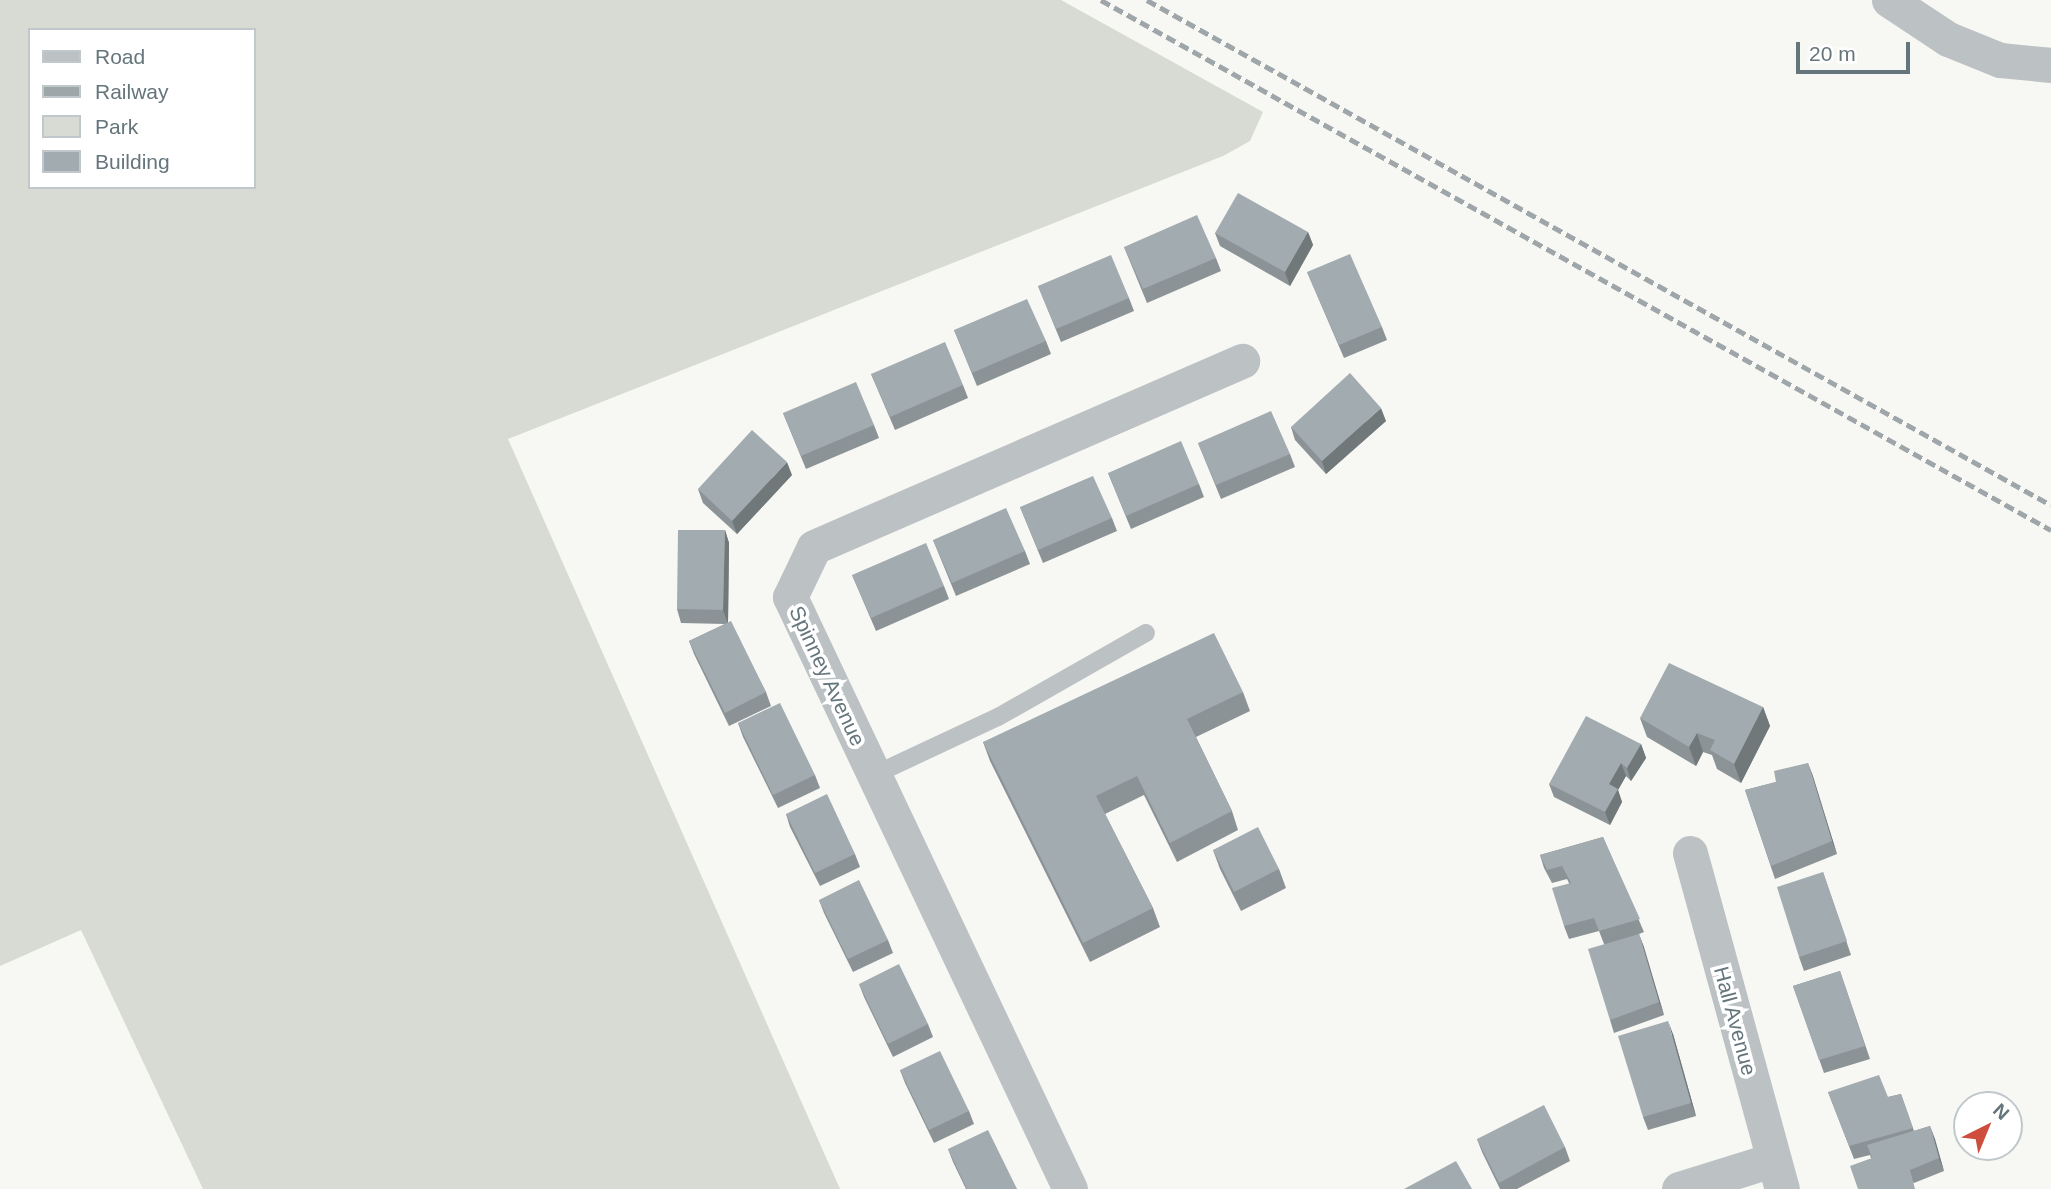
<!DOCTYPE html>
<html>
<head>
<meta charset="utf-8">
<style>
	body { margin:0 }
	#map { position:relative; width:2051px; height:1189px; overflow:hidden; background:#f7f7f4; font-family:Helvetica,sans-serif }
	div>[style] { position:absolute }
	.green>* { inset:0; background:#d7dbd4 }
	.service>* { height:18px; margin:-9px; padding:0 9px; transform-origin:9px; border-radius:9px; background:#bcc1c4 }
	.minor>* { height:35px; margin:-17.5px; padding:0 17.5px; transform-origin:17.5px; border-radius:17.5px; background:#bcc1c4 }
	.rail>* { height:5px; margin-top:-2.5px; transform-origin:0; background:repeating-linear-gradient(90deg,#9fa6aa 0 10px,transparent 0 15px) }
	.wall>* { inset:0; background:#8b9396 }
	.shaded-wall>* { inset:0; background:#71787a }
	.building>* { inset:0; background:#a2abaf }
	span { translate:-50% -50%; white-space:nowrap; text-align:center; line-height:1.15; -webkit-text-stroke:7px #fff; paint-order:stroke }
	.street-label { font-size:21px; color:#65757c }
	.legend { position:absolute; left:28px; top:28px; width:228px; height:161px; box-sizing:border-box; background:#fff; border:2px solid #c1c8cb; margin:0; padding:9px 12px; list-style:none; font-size:21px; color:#65757c }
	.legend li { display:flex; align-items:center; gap:14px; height:35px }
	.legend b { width:35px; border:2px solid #c1c8cb }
	.north { position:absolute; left:1953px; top:1091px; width:70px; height:70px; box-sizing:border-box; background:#fff; border:2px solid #c1c8cb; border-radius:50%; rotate:43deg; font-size:19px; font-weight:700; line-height:28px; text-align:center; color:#65757c }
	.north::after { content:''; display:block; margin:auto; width:24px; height:32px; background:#cf4d3c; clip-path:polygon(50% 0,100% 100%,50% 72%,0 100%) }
	.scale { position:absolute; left:1796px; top:42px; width:114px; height:32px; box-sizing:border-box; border:4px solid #65757c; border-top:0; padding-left:9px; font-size:21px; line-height:24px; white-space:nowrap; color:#65757c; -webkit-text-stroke:5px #fff; paint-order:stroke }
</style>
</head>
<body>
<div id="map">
	<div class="green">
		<i style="clip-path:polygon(evenodd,0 0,1061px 0,1263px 112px,1250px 141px,1223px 156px,508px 439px,840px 1189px,203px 1189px,81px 930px,0 966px,0 0,30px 30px,254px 30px,254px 187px,30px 187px,30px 30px)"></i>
	</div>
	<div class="service">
		<i style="left:874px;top:775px;width:137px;rotate:-25.1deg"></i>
		<i style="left:998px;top:717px;width:170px;rotate:-29.6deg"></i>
	</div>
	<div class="minor">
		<i style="left:1889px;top:0;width:71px;rotate:33.5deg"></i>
		<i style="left:1948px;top:39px;width:56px;rotate:22deg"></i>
		<i style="left:2000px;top:60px;width:51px;rotate:5.6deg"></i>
		<i style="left:1690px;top:853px;width:348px;rotate:74.7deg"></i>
		<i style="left:1070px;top:1189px;width:655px;rotate:-115.31deg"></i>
		<i style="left:790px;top:597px;width:55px;rotate:-64.4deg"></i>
		<i style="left:814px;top:547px;width:467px;rotate:-23.5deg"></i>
		<i style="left:1679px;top:1189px;width:97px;rotate:-17.3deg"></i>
	</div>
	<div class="rail">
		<i style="left:1101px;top:0;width:1088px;rotate:29.16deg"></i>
		<i style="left:1147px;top:0;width:1035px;rotate:29.19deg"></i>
	</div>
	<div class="wall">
		<i style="clip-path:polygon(1308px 232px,1313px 245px,1290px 286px,1220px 246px,1215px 233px)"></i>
		<i style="clip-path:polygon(1124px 247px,1216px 258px,1221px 271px,1147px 303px)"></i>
		<i style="clip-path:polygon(1307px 272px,1382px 327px,1387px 340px,1344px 358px)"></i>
		<i style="clip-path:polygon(1038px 286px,1129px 298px,1134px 311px,1061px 342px)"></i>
		<i style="clip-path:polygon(954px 330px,1046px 341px,1051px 354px,977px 386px)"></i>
		<i style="clip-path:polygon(871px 374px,963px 385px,968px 398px,895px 430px)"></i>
		<i style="clip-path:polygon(783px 413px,874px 425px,879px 438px,806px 469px)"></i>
		<i style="clip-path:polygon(1386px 421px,1326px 474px,1295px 440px,1291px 427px)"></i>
		<i style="clip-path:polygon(1198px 443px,1290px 454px,1295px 467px,1221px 499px)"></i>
		<i style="clip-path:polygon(1108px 473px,1199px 484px,1204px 497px,1131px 529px)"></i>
		<i style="clip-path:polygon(792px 475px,737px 534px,703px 503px,698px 489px)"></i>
		<i style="clip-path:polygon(1020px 507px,1112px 518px,1117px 531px,1043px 563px)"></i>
		<i style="clip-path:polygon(725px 530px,729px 543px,728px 622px,766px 692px,771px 706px,729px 726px,694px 654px,689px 641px,725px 624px,681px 623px,677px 609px)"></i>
		<i style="clip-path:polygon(933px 540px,1025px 551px,1030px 564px,956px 596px)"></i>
		<i style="clip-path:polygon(852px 575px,944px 586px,949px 599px,876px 631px)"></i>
		<i style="clip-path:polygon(1243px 692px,1250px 711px,1196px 737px,1232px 811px,1238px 830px,1177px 862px,1144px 795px,1105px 814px,1153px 908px,1160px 927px,1090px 962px,990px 761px,983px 742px)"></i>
		<i style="clip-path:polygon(1763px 707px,1770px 726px,1741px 783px,1717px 769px,1712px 755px,1703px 752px,1696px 766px,1647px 737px,1640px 718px)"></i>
		<i style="clip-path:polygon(738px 723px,815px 775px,820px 788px,778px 808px,743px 737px)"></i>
		<i style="clip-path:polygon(1641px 744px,1646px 758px,1631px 781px,1626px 776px,1618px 790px,1622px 802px,1610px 825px,1554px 797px,1549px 784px)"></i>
		<i style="clip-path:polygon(1808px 763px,1837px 854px,1775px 879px,1745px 790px,1776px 782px)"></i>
		<i style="clip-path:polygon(786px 814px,855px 854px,860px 867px,820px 886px,790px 827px)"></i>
		<i style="clip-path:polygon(1603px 837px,1644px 932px,1639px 934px,1664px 1015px,1614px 1033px,1610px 1020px,1604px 944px,1599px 931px,1569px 939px,1564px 926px,1569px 883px,1567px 879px,1552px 883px,1544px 868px,1540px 855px)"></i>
		<i style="clip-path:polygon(1213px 850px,1279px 869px,1286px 888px,1241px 911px,1220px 869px)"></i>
		<i style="clip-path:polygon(1823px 872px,1851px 955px,1804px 971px,1799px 957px)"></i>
		<i style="clip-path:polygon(819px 900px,888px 940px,893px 953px,853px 972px,824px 913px)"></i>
		<i style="clip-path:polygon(1840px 971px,1870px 1059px,1824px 1073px,1793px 986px)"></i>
		<i style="clip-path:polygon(859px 984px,928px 1024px,933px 1037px,893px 1057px,864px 997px)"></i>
		<i style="clip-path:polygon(1673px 1034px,1696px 1116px,1648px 1130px,1643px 1117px)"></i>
		<i style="clip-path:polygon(900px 1070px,969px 1111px,974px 1124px,934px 1143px,905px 1083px)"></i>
		<i style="clip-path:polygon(1828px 1092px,1888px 1097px,1901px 1094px,1914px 1131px,1930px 1126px,1944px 1171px,1914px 1183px,1871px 1158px,1870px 1155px,1854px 1159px)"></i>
		<i style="clip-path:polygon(1477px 1139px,1565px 1147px,1570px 1161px,1517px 1189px,1500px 1189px,1482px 1152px)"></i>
		<i style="clip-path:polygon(948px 1149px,1017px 1189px,966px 1189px,953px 1162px)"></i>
	</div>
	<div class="shaded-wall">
		<i style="clip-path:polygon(1308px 232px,1313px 245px,1290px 286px,1285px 272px)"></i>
		<i style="clip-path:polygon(1381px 408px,1386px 421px,1326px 474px,1322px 461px)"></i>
		<i style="clip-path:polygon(787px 462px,792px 475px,737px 534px,732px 521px)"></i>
		<i style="clip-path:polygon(725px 530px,729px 543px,728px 624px,723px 610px)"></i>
		<i style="clip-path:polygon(1763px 707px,1770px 726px,1741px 783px,1734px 764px)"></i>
		<i style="clip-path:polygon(1697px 733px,1703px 752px,1696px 766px,1689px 747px)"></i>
		<i style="clip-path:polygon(1641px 744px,1646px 758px,1631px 781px,1627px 768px)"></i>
		<i style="clip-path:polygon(1621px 763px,1626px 776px,1618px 790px,1622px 802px,1610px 825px,1605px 812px,1609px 784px)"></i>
		<i style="clip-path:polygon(1808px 763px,1813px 776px,1837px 854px,1832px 841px)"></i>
		<i style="clip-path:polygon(1639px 934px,1644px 947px,1664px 1015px,1659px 1002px)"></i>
		<i style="clip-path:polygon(1668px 1021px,1673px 1034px,1696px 1116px,1691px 1103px)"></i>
		<i style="clip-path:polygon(1930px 1126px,1935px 1139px,1944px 1171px,1939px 1158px)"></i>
	</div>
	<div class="building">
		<i style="clip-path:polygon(1238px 193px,1308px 232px,1285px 272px,1215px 233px)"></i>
		<i style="clip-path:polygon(1197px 215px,1216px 258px,1143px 289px,1124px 247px)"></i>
		<i style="clip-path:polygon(1350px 254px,1382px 327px,1339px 345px,1307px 272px)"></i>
		<i style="clip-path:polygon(1111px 255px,1129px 298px,1056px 329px,1038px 286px)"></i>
		<i style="clip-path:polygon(1027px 299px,1046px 341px,972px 373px,954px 330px)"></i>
		<i style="clip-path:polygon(945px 342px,963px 385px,890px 417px,871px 374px)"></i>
		<i style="clip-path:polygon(1350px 373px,1381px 408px,1322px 461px,1291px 427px)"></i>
		<i style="clip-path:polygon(856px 382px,874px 425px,801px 456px,783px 413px)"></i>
		<i style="clip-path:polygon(1271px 411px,1290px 454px,1216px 485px,1198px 443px)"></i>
		<i style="clip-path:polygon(752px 430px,787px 462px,732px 521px,698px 489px)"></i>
		<i style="clip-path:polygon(1181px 441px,1199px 484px,1126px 516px,1108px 473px)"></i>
		<i style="clip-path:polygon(1093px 476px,1112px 518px,1038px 550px,1020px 507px)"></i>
		<i style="clip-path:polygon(1006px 508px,1025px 551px,952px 583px,933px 540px)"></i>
		<i style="clip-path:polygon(678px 530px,725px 530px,723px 610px,677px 609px)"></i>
		<i style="clip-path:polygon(926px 543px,944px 586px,871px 618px,852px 575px)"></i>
		<i style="clip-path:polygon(731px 621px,766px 692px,725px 713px,689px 641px)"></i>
		<i style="clip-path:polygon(1214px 633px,1243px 692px,1187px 719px,1232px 811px,1170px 843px,1137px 776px,1096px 796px,1153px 908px,1083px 943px,983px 742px)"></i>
		<i style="clip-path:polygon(1669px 663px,1763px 707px,1734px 764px,1710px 750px,1715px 740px,1697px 733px,1689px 747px,1640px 718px)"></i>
		<i style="clip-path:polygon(780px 703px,815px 775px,773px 795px,738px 723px)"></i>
		<i style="clip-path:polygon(1586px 716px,1641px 744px,1627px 768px,1621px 763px,1609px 784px,1618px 789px,1605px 812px,1549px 784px)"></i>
		<i style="clip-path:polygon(1808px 763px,1832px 841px,1771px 866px,1745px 790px,1776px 782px,1774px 771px)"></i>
		<i style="clip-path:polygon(827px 794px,855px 854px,815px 873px,786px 814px)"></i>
		<i style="clip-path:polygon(1258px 827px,1279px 869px,1234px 892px,1213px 850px)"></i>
		<i style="clip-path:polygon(1603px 837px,1640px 919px,1599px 931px,1594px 918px,1564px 926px,1552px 888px,1571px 883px,1562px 866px,1547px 870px,1540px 855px)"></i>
		<i style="clip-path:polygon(1823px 872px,1847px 941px,1799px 957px,1777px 887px)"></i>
		<i style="clip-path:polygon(859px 880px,888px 940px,848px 959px,819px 900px)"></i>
		<i style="clip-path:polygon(1639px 934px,1659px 1002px,1610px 1020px,1588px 949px)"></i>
		<i style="clip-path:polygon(899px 964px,928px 1024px,888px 1044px,859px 984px)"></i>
		<i style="clip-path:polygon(1840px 971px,1865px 1046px,1819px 1060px,1793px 986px)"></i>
		<i style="clip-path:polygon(1668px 1021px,1691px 1103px,1643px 1117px,1618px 1036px)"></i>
		<i style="clip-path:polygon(940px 1051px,969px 1111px,929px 1130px,900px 1070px)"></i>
		<i style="clip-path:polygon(1879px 1075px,1888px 1097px,1901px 1094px,1913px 1128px,1849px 1146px,1828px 1092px)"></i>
		<i style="clip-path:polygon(1544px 1105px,1565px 1147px,1499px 1183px,1477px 1139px)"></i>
		<i style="clip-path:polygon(1930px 1126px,1939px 1158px,1910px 1170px,1915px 1189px,1858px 1189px,1850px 1166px,1872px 1158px,1867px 1145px)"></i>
		<i style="clip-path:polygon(988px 1130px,1017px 1189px,967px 1189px,948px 1149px)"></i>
		<i style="clip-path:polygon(1456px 1161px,1472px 1189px,1404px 1189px)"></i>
	</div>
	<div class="street-label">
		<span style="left:827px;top:676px;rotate:65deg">Spinney Avenue</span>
		<span style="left:1735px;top:1021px;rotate:75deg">Hall Avenue</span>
	</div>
	<ul class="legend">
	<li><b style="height:9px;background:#bcc1c4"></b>Road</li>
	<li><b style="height:9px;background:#9fa6aa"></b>Railway</li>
	<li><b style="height:19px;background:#d7dbd4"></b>Park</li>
	<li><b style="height:19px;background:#a2abaf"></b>Building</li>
	</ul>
	<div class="north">N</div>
	<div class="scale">20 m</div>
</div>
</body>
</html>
